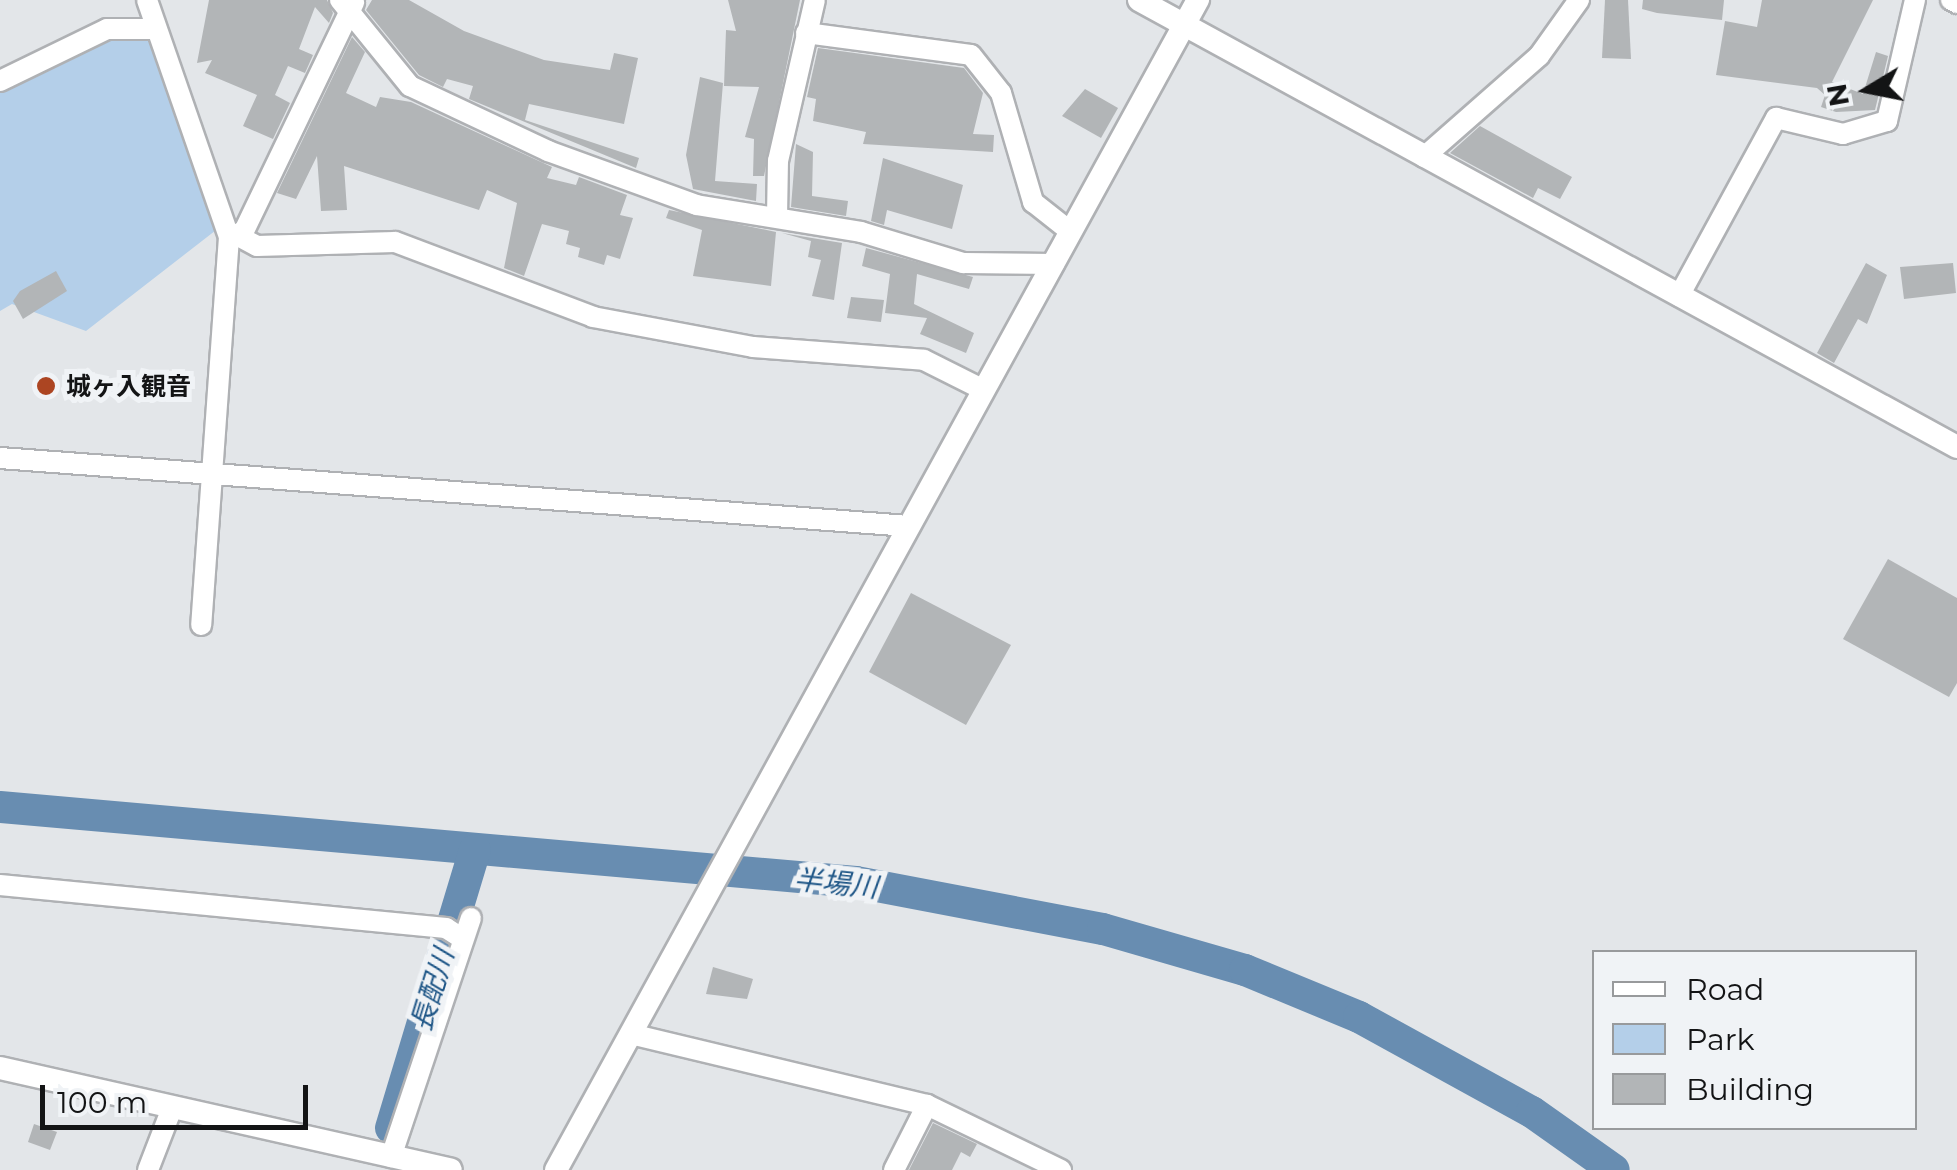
<!DOCTYPE html>
<html>
<head>
<meta charset="utf-8">
<style>
	body { margin:0 }
	#map { position:relative; width:1957px; height:1170px; overflow:hidden; background:#e3e6e9; font-family:Montserrat,"Noto Sans JP",sans-serif }
	div>[style] { position:absolute }
	.green>* { inset:0; background:#b4cfe9 }
	.river>* { height:32px; margin:-16px; padding:0 16px; transform-origin:16px; border-radius:16px; background:#688db1 }
	.building>* { inset:0; background:#b2b5b7 }
	.roads { filter:drop-shadow(2px 0 #afb1b4) drop-shadow(-2px 0 #afb1b4) drop-shadow(0 2px #afb1b4) drop-shadow(0 -2px #afb1b4) }
	.minor>* { height:20px; margin:-10px; padding:0 10px; transform-origin:10px; border-radius:10px; background:#fff }
	.tertiary>* { height:22px; margin:-11px; padding:0 11px; transform-origin:11px; border-radius:11px; background:#fff }
	.dots>* { width:28px; height:28px; translate:-50% -50%; box-sizing:border-box; border:5px solid #f0f3f6; border-radius:50% }
	span { translate:-50% -50%; white-space:nowrap; text-align:center; line-height:1.15; -webkit-text-stroke:10px #f0f3f6; paint-order:stroke }
	.poi-label { font-size:25px; color:#131415; font-weight:700 }
	.left { translate:0 -50%; text-align:left }
	.water-label { font-size:28px; color:#1d5586; font-style:italic }
	.legend { position:absolute; left:1592px; top:950px; width:325px; height:180px; box-sizing:border-box; background:#f0f3f6; border:2px solid #989a9c; margin:0; padding:12px 18px; list-style:none; font-size:30px; color:#131415 }
	.legend li { display:flex; align-items:center; gap:20px; height:50px }
	.legend b { width:50px; border:2px solid #989a9c }
	.north { position:absolute; left:1817px; top:40px; width:100px; height:100px; -webkit-text-stroke:8px #f0f3f6; paint-order:stroke; rotate:260deg; font-size:28px; font-weight:700; line-height:40px; text-align:center; color:#131415 }
	.north::after { content:''; display:block; margin:auto; width:35px; height:45px; background:#131415; clip-path:polygon(50% 0,100% 100%,50% 72%,0 100%) }
	.scale { position:absolute; left:40px; top:1085px; width:268px; height:45px; box-sizing:border-box; border:5px solid #131415; border-top:0; padding-left:12px; font-size:30px; line-height:35px; white-space:nowrap; color:#131415; -webkit-text-stroke:8px #f0f3f6; paint-order:stroke }
</style>
</head>
<body>
<div id="map">
	<div class="green">
		<i style="clip-path:polygon(112px 35px,150px 40px,220px 227px,86px 331px,12px 304px,0 311px,0 92px)"></i>
	</div>
	<div class="river">
		<i style="left:0;top:807px;width:859px;rotate:5.01deg"></i>
		<i style="left:856px;top:882px;width:251px;rotate:10.8deg"></i>
		<i style="left:1103px;top:929px;width:148px;rotate:16.1deg"></i>
		<i style="left:1245px;top:970px;width:123px;rotate:22.4deg"></i>
		<i style="left:1359px;top:1017px;width:197px;rotate:28.8deg"></i>
		<i style="left:1532px;top:1112px;width:100px;rotate:35.3deg"></i>
		<i style="left:391px;top:1128px;width:290px;rotate:-73.2deg"></i>
	</div>
	<div class="building">
		<i style="clip-path:polygon(209px 0,327px 0,333px 13px,329px 23px,315px 7px,299px 49px,313px 55px,305px 73px,288px 66px,275px 95px,290px 103px,273px 139px,243px 126px,257px 95px,205px 73px,212px 60px,197px 63px)"></i>
		<i style="clip-path:polygon(372px 0,409px 0,464px 31px,544px 60px,610px 70px,614px 53px,638px 58px,624px 124px,529px 104px,525px 120px,639px 158px,636px 168px,469px 99px,473px 86px,447px 79px,443px 87px,419px 75px,366px 10px)"></i>
		<i style="clip-path:polygon(728px 0,800px 0,764px 176px,753px 176px,754px 139px,745px 137px,759px 87px,724px 86px,726px 30px,736px 31px)"></i>
		<i style="clip-path:polygon(1605px 0,1628px 0,1631px 59px,1602px 58px)"></i>
		<i style="clip-path:polygon(1643px 0,1724px 0,1722px 20px,1657px 13px,1642px 9px)"></i>
		<i style="clip-path:polygon(1762px 0,1873px 0,1832px 82px,1863px 94px,1876px 52px,1888px 56px,1875px 110px,1836px 112px,1821px 107px,1825px 95px,1817px 88px,1716px 75px,1725px 21px,1757px 27px)"></i>
		<i style="clip-path:polygon(352px 37px,365px 52px,346px 93px,376px 107px,380px 97px,411px 102px,552px 167px,547px 178px,576px 185px,579px 177px,627px 195px,620px 215px,633px 218px,620px 259px,607px 255px,604px 265px,578px 257px,580px 248px,566px 244px,569px 231px,542px 224px,524px 276px,504px 268px,517px 203px,487px 190px,479px 210px,344px 166px,347px 210px,321px 211px,317px 156px,296px 199px,277px 193px)"></i>
		<i style="clip-path:polygon(818px 48px,964px 68px,983px 93px,973px 134px,994px 135px,993px 152px,863px 144px,866px 132px,813px 121px,816px 99px,807px 97px)"></i>
		<i style="clip-path:polygon(700px 77px,723px 83px,715px 181px,757px 184px,756px 201px,693px 189px,686px 155px)"></i>
		<i style="clip-path:polygon(1085px 89px,1118px 108px,1101px 138px,1062px 116px)"></i>
		<i style="clip-path:polygon(1480px 126px,1572px 177px,1560px 199px,1538px 188px,1533px 198px,1450px 153px)"></i>
		<i style="clip-path:polygon(796px 144px,813px 152px,812px 196px,848px 201px,846px 216px,791px 207px)"></i>
		<i style="clip-path:polygon(883px 158px,963px 185px,952px 229px,887px 210px,884px 225px,871px 221px)"></i>
		<i style="clip-path:polygon(669px 210px,776px 232px,771px 286px,693px 276px,702px 230px,666px 218px)"></i>
		<i style="clip-path:polygon(782px 233px,842px 243px,834px 300px,812px 296px,821px 260px,808px 257px,811px 241px)"></i>
		<i style="clip-path:polygon(866px 248px,973px 277px,969px 289px,917px 274px,914px 304px,974px 333px,966px 353px,920px 334px,927px 318px,885px 313px,890px 274px,862px 266px)"></i>
		<i style="clip-path:polygon(1866px 263px,1887px 275px,1867px 324px,1858px 319px,1834px 363px,1817px 353px)"></i>
		<i style="clip-path:polygon(1953px 263px,1956px 293px,1904px 299px,1900px 267px)"></i>
		<i style="clip-path:polygon(56px 271px,67px 291px,23px 319px,13px 301px,20px 291px)"></i>
		<i style="clip-path:polygon(851px 297px,884px 300px,881px 322px,847px 318px)"></i>
		<i style="clip-path:polygon(1888px 559px,1957px 598px,1957px 683px,1949px 697px,1843px 639px)"></i>
		<i style="clip-path:polygon(911px 593px,1011px 645px,966px 725px,869px 672px)"></i>
		<i style="clip-path:polygon(713px 967px,753px 979px,747px 999px,706px 994px)"></i>
		<i style="clip-path:polygon(933px 1123px,977px 1144px,970px 1157px,961px 1152px,952px 1170px,909px 1170px)"></i>
		<i style="clip-path:polygon(34px 1124px,57px 1132px,50px 1150px,28px 1142px)"></i>
	</div>
	<div class="roads">
		<div class="minor">
			<i style="left:147px;top:0;width:251px;rotate:70.9deg"></i>
			<i style="left:229px;top:237px;width:389px;rotate:94.1deg"></i>
			<i style="left:340px;top:0;width:111px;rotate:50.9deg"></i>
			<i style="left:410px;top:86px;width:153px;rotate:25.2deg"></i>
			<i style="left:548px;top:151px;width:158px;rotate:20deg"></i>
			<i style="left:696px;top:205px;width:167px;rotate:9.3deg"></i>
			<i style="left:861px;top:232px;width:107px;rotate:16.9deg"></i>
			<i style="left:963px;top:263px;width:91px;rotate:0.6deg"></i>
			<i style="left:1951px;top:0;width:7px;rotate:27deg"></i>
			<i style="left:806px;top:33px;width:166px;rotate:7.6deg"></i>
			<i style="left:971px;top:55px;width:48px;rotate:51.7deg"></i>
			<i style="left:1001px;top:93px;width:114px;rotate:73.6deg"></i>
			<i style="left:1033px;top:202px;width:48px;rotate:38.3deg"></i>
			<i style="left:0;top:81px;width:119px;rotate:-25.9deg"></i>
			<i style="left:107px;top:29px;width:47px"></i>
			<i style="left:1424px;top:157px;width:153px;rotate:-41.3deg"></i>
			<i style="left:1539px;top:56px;width:69px;rotate:-54.5deg"></i>
			<i style="left:777px;top:217px;width:56px;rotate:-89deg"></i>
			<i style="left:778px;top:161px;width:165px;rotate:-77.1deg"></i>
			<i style="left:231px;top:237px;width:14px;rotate:-25deg"></i>
			<i style="left:244px;top:231px;width:254px;rotate:-64.3deg"></i>
			<i style="left:240px;top:237px;width:19px;rotate:28deg"></i>
			<i style="left:257px;top:246px;width:138px;rotate:-1.7deg"></i>
			<i style="left:395px;top:242px;width:212px;rotate:20.7deg"></i>
			<i style="left:593px;top:317px;width:163px;rotate:10.6deg"></i>
			<i style="left:753px;top:347px;width:171px;rotate:4.3deg"></i>
			<i style="left:924px;top:360px;width:67px;rotate:26.6deg"></i>
			<i style="left:1679px;top:296px;width:203px;rotate:-61.4deg"></i>
			<i style="left:1776px;top:118px;width:69px;rotate:13.4deg"></i>
			<i style="left:1843px;top:134px;width:46px;rotate:-16.5deg"></i>
			<i style="left:1887px;top:121px;width:124px;rotate:-77deg"></i>
			<i style="left:0;top:458px;width:912px;rotate:4.28deg"></i>
			<i style="left:0;top:885px;width:448px;rotate:5.5deg"></i>
			<i style="left:446px;top:928px;width:20px;rotate:33deg"></i>
			<i style="left:631px;top:1034px;width:304px;rotate:13.5deg"></i>
			<i style="left:927px;top:1105px;width:149px;rotate:25.9deg"></i>
			<i style="left:391px;top:1157px;width:252px;rotate:-71.5deg"></i>
			<i style="left:148px;top:1170px;width:66px;rotate:-68.8deg"></i>
			<i style="left:894px;top:1170px;width:73px;rotate:-63.1deg"></i>
		</div>
		<div class="tertiary">
			<i style="left:1139px;top:0;width:932px;rotate:28.65deg"></i>
			<i style="left:0;top:1068px;width:462px;rotate:12.7deg"></i>
			<i style="left:556px;top:1170px;width:1335px;rotate:-61.25deg"></i>
		</div>
	</div>
	<div class="dots">
		<i style="left:46px;top:386px;background:#ac4522"></i>
	</div>
	<div class="poi-label">
		<span class="left" style="left:66px;top:386px">城ヶ入観音</span>
	</div>
	<div class="water-label">
		<span style="left:836px;top:883px;rotate:6deg">半場川</span>
		<span style="left:432px;top:990px;rotate:-73deg">長配川</span>
	</div>
	<ul class="legend">
	<li><b style="height:12px;background:#fff"></b>Road</li>
	<li><b style="height:28px;background:#b4cfe9"></b>Park</li>
	<li><b style="height:28px;background:#b2b5b7"></b>Building</li>
	</ul>
	<div class="north">N</div>
	<div class="scale">100 m</div>
</div>
</body>
</html>
